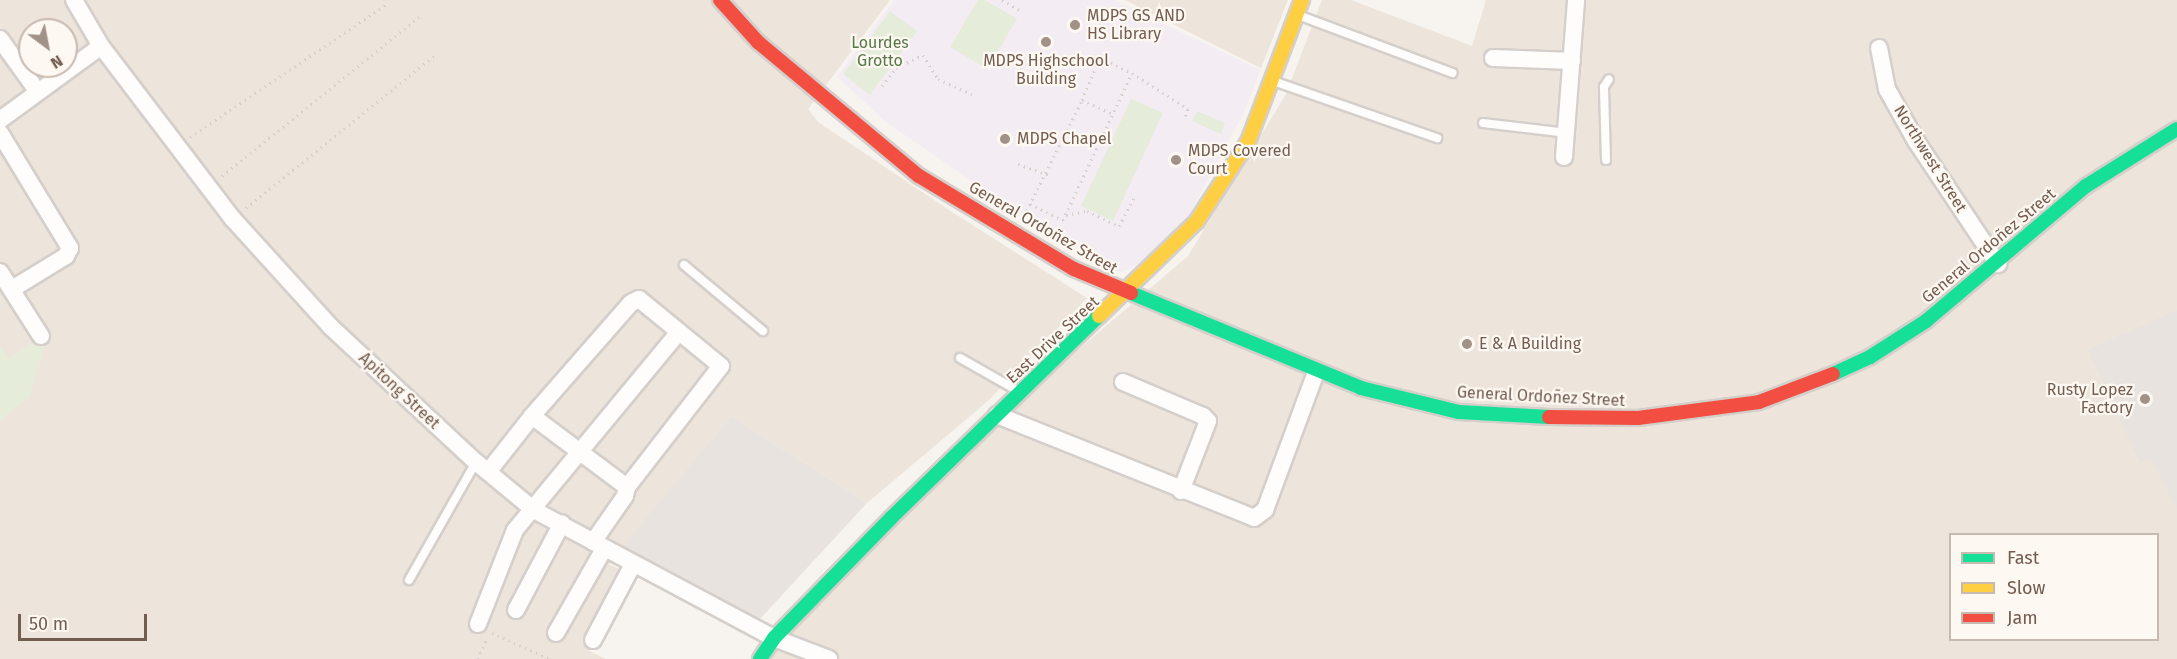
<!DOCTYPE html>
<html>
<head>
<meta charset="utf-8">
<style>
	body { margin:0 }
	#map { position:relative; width:2177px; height:659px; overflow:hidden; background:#f7f3ee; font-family:"Fira Sans",sans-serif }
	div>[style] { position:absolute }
	.residential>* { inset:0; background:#ede4db }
	.industrial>* { inset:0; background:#e9e3df }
	.education>* { inset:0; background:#f4ecf3 }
	.green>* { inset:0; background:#e5ecda }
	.path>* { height:3px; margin-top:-1.5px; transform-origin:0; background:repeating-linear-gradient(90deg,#d7d1cd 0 1.5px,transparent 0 6px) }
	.roads { filter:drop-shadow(2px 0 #d5cfcb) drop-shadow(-2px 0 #d5cfcb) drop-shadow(0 2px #d5cfcb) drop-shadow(0 -2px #d5cfcb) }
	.lane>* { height:8px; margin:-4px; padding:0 4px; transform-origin:4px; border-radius:4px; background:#fefdfc }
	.street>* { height:16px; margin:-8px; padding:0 8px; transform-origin:8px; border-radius:8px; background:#fefdfc }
	.fast>* { height:14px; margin:-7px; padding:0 7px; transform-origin:7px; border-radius:7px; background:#16e098 }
	.slow>* { height:14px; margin:-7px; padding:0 7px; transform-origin:7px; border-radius:7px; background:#ffcf43 }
	.jam>* { height:14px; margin:-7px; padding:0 7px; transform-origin:7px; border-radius:7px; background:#f24e42 }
	.dots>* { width:16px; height:16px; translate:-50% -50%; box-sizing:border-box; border:3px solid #fdf8f1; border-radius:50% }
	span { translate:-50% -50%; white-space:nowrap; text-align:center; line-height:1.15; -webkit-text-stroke:4.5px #fdf8f1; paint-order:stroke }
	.poi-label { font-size:16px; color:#735c50 }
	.left { translate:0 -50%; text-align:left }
	.right { translate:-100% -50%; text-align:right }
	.park-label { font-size:16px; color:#577849 }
	.street-label { font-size:16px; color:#735c50 }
	.legend { position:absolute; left:1949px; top:533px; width:210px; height:108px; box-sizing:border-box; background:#fdf8f1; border:2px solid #c6bab1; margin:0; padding:8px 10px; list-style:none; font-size:18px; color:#735c50 }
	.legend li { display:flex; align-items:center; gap:12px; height:30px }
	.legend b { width:30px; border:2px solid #c6bab1 }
	.north { position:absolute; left:18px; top:18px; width:60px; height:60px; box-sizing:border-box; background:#fdf8f1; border:2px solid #c6bab1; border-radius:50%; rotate:148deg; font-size:16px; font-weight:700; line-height:24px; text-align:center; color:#735c50 }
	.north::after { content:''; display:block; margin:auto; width:21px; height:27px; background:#a19187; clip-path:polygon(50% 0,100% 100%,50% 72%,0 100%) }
	.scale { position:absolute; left:18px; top:614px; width:129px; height:27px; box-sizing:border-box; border:3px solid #735c50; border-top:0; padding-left:8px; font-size:18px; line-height:21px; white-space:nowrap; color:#735c50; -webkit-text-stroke:4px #fdf8f1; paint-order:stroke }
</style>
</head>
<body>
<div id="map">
	<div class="residential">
		<i style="clip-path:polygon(evenodd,0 0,890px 0,808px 109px,818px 122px,949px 210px,1087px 298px,988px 401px,867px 503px,731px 416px,609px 564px,632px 576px,589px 651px,606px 659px,0 659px,0 0,30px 30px,66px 30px,66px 66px,30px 66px,30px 30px)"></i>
		<i style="clip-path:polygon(1125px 0,1288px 0,1261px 68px)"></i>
		<i style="clip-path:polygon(evenodd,1322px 0,1351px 0,1472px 46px,1486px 0,2177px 0,2177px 659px,767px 659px,997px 419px,1188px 256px,1286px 94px,1322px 0,1950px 534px,2158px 534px,2158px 640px,1950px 640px,1950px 534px)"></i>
	</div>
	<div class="industrial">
		<i style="clip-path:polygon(2177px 310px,2177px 510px,2151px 458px,2140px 463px,2088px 350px)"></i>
		<i style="clip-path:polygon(731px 416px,867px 503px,760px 619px,622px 547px)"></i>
	</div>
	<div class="education">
		<i style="clip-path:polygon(894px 0,1114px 0,1260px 70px,1245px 110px,1184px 225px,1144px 262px,1121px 272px,992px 195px,886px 122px,837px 77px)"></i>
	</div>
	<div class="green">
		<i style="clip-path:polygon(978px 0,985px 0,1017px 19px,987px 69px,950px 47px)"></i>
		<i style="clip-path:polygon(890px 11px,917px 31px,870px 95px,843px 74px)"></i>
		<i style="clip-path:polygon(1131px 99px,1163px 113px,1113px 221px,1081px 206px)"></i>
		<i style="clip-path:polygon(1197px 111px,1225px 123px,1221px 134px,1192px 121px)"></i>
		<i style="clip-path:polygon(48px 332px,29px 398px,0 420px,0 345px,9px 359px)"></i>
	</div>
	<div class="path">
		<i style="left:1002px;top:0;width:22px;rotate:30deg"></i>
		<i style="left:882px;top:86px;width:23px;rotate:-52deg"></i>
		<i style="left:896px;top:68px;width:30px;rotate:-26deg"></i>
		<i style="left:923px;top:55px;width:28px;rotate:58deg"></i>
		<i style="left:938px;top:79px;width:37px;rotate:24deg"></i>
		<i style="left:1082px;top:100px;width:47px;rotate:-67.3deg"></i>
		<i style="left:1100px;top:57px;width:36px;rotate:27deg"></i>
		<i style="left:190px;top:137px;width:236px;rotate:-34deg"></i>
		<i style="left:1018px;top:164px;width:32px;rotate:20deg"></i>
		<i style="left:222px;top:176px;width:255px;rotate:-38.9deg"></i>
		<i style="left:1030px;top:204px;width:37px;rotate:26deg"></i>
		<i style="left:1063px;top:220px;width:162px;rotate:-64.9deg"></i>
		<i style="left:1132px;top:73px;width:67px;rotate:32.7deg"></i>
		<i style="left:1188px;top:109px;width:11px;rotate:112deg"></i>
		<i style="left:246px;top:208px;width:243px;rotate:-39deg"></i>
		<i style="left:1066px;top:215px;width:21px;rotate:-11deg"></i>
		<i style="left:1087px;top:211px;width:35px;rotate:25deg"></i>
		<i style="left:1119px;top:226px;width:32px;rotate:-62deg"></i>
		<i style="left:1024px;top:216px;width:130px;rotate:-63.4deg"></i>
		<i style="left:1082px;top:100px;width:34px;rotate:24deg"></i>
		<i style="left:492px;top:633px;width:64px;rotate:24.1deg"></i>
		<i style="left:478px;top:659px;width:22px;rotate:-66deg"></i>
	</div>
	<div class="roads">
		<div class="lane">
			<i style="left:1298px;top:15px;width:165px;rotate:20.6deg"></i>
			<i style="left:1273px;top:81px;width:174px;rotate:19.2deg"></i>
			<i style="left:1483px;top:123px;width:85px;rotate:6.8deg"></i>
			<i style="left:1606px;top:160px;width:73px;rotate:-91.6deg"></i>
			<i style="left:1604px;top:87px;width:9px;rotate:-58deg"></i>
			<i style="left:684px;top:265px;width:103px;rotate:39.9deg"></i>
			<i style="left:960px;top:358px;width:67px;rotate:29.6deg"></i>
			<i style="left:409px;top:580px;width:136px;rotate:-60.4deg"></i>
		</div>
		<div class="street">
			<i style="left:74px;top:0;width:53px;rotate:59.6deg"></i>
			<i style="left:101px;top:46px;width:218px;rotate:52.7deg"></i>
			<i style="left:233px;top:219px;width:146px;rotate:47.8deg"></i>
			<i style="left:331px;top:327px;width:198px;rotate:43deg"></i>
			<i style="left:476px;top:462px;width:75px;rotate:39.6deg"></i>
			<i style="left:534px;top:510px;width:272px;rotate:28.1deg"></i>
			<i style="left:774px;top:638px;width:59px;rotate:20.9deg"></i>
			<i style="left:0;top:39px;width:65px;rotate:54.4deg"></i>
			<i style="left:1879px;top:48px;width:42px;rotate:79deg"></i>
			<i style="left:1887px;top:89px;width:60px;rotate:60.9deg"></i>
			<i style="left:1916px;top:141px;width:148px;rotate:56.3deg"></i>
			<i style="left:1493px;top:58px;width:79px;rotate:2.2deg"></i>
			<i style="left:0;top:120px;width:125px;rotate:-36.2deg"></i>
			<i style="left:0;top:133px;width:135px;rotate:58.7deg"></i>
			<i style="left:70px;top:248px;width:9px;rotate:117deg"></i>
			<i style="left:66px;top:256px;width:63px;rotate:148.6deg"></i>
			<i style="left:1564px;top:157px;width:157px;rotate:-85.6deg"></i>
			<i style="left:0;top:272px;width:76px;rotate:57.4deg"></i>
			<i style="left:1123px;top:382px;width:87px;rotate:23deg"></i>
			<i style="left:1203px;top:416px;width:7px;rotate:45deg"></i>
			<i style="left:1208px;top:421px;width:75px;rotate:111.1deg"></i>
			<i style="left:997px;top:415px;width:277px;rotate:21.8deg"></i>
			<i style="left:1254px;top:518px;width:14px;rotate:-36deg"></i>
			<i style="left:1265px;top:510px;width:147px;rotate:-69.7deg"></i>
			<i style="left:532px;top:416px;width:119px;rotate:36.8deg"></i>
			<i style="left:488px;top:472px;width:71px;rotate:-51.8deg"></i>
			<i style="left:532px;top:416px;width:150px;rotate:-48.8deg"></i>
			<i style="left:631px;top:303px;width:9px;rotate:-27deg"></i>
			<i style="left:639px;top:299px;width:106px;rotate:39.3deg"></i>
			<i style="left:721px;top:366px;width:153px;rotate:127.8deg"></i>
			<i style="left:627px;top:487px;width:9px;rotate:103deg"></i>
			<i style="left:625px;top:496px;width:56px;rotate:124.8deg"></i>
			<i style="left:516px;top:610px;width:98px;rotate:-62.1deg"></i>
			<i style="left:478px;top:624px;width:101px;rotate:-68.5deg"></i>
			<i style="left:515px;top:530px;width:257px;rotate:-50.4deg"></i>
			<i style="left:556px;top:633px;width:97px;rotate:-60.3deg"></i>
			<i style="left:593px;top:640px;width:86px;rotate:-62.2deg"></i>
		</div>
		<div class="fast">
			<i style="left:1131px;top:293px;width:249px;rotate:22.4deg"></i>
			<i style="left:1361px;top:388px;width:101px;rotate:13.8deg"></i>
			<i style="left:1459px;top:412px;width:90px;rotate:3.2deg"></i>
			<i style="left:1833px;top:374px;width:41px;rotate:-24.7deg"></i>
			<i style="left:1870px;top:357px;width:67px;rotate:-32.7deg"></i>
			<i style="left:1926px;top:321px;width:209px;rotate:-40.2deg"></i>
			<i style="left:2086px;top:186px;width:107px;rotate:-32.1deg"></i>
			<i style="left:760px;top:659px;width:25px;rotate:-56deg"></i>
			<i style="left:774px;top:638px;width:168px;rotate:-45.7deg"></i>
			<i style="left:891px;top:518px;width:290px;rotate:-44.2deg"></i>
		</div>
		<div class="slow">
			<i style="left:1099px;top:316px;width:136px;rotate:-44.1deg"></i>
			<i style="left:1197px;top:221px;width:94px;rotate:-57.2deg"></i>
			<i style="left:1248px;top:142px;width:152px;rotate:-69.2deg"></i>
		</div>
		<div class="jam">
			<i style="left:720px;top:0;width:57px;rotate:47.9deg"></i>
			<i style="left:758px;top:42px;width:209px;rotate:39.8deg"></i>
			<i style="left:919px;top:176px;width:181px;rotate:31deg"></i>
			<i style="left:1074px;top:269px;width:62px;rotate:22.8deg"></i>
			<i style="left:1549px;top:417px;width:89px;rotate:0.6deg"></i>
			<i style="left:1638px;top:418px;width:122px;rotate:-7.5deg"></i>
			<i style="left:1759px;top:402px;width:79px;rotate:-20.7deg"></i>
		</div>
	</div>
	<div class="dots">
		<i style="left:1075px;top:25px;background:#a19187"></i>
		<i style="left:1046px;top:42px;background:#a19187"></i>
		<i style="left:1005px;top:139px;background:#a19187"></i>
		<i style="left:1176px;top:160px;background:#a19187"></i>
		<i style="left:1467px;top:344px;background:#a19187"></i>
		<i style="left:2145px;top:399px;background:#a19187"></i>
	</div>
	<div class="poi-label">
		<span class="left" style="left:1087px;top:25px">MDPS GS AND<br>HS Library</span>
		<span style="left:1046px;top:70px">MDPS Highschool<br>Building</span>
		<span class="left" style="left:1017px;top:139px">MDPS Chapel</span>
		<span class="left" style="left:1188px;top:160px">MDPS Covered<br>Court</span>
		<span class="left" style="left:1479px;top:344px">E &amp; A Building</span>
		<span class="right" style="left:2133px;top:399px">Rusty Lopez<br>Factory</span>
	</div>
	<div class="park-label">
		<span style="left:880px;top:52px">Lourdes<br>Grotto</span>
	</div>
	<div class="street-label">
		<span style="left:1930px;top:159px;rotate:58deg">Northwest Street</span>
		<span style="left:1043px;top:228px;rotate:30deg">General Ordoñez Street</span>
		<span style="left:1989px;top:246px;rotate:-40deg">General Ordoñez Street</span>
		<span style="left:1053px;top:340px;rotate:-43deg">East Drive Street</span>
		<span style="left:399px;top:391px;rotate:43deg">Apitong Street</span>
		<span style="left:1541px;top:397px;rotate:3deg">General Ordoñez Street</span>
	</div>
	<ul class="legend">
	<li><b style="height:8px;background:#16e098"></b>Fast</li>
	<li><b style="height:8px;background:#ffcf43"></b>Slow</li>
	<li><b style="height:8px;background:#f24e42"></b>Jam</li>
	</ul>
	<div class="north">N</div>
	<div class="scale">50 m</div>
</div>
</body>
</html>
